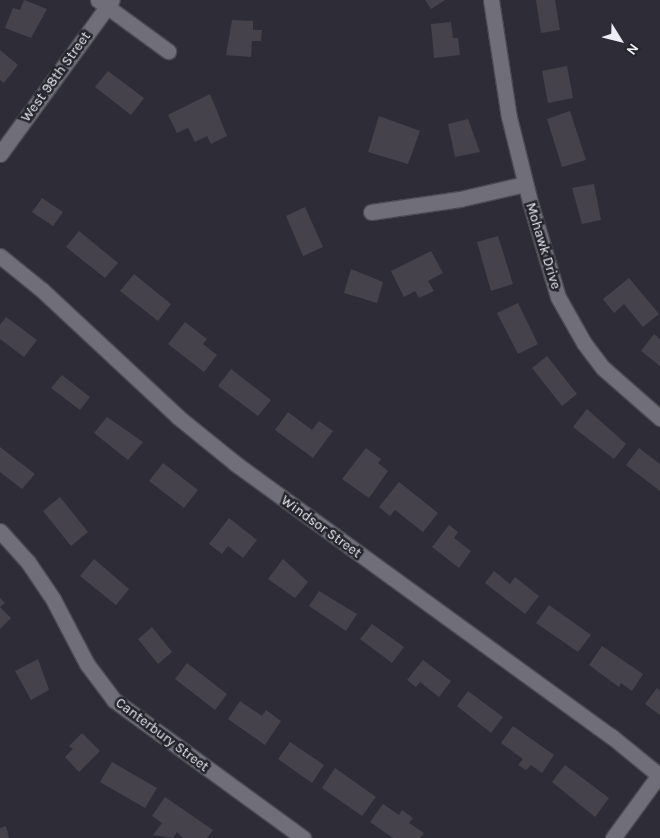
<!DOCTYPE html>
<html>
<head>
<meta charset="utf-8">
<style>
	body { margin:0 }
	#map { position:relative; width:660px; height:838px; overflow:hidden; background:#2e2d37; font-family:Karla,sans-serif }
	div>[style] { position:absolute }
	.building>* { inset:0; background:#45424b }
	.roads { filter:drop-shadow(1px 0 #4a4a51) drop-shadow(-1px 0 #4a4a51) drop-shadow(0 1px #4a4a51) drop-shadow(0 -1px #4a4a51) }
	.street>* { height:15px; margin:-7.5px; padding:0 7.5px; transform-origin:7.5px; border-radius:7.5px; background:#6f6e79 }
	span { translate:-50% -50%; white-space:nowrap; text-align:center; line-height:1.15; -webkit-text-stroke:5px #24242c; paint-order:stroke }
	.street-label { font-size:14px; color:#ededf3 }
	.north { position:absolute; left:595px; top:15px; width:50px; height:50px; -webkit-text-stroke:4px #24242c; paint-order:stroke; rotate:126deg; font-size:14px; font-weight:700; line-height:20px; text-align:center; color:#ededf3 }
	.north::after { content:''; display:block; margin:auto; width:18px; height:22px; background:#ededf3; clip-path:polygon(50% 0,100% 100%,50% 72%,0 100%) }
</style>
</head>
<body>
<div id="map">
	<div class="building">
		<i style="clip-path:polygon(24px 0,47px 9px,31px 38px,5px 28px,13px 8px,20px 10px)"></i>
		<i style="clip-path:polygon(425px 0,445px 0,431px 9px)"></i>
		<i style="clip-path:polygon(536px 0,555px 0,560px 30px,541px 33px)"></i>
		<i style="clip-path:polygon(232px 20px,253px 21px,253px 30px,262px 30px,261px 41px,252px 41px,251px 57px,226px 55px)"></i>
		<i style="clip-path:polygon(451px 22px,453px 38px,458px 38px,460px 55px,434px 58px,431px 24px)"></i>
		<i style="clip-path:polygon(0 50px,18px 65px,4px 83px,0 80px)"></i>
		<i style="clip-path:polygon(567px 66px,573px 98px,548px 103px,542px 71px)"></i>
		<i style="clip-path:polygon(108px 71px,144px 98px,131px 115px,95px 87px)"></i>
		<i style="clip-path:polygon(210px 94px,227px 136px,211px 144px,207px 136px,195px 142px,188px 128px,177px 133px,168px 115px)"></i>
		<i style="clip-path:polygon(570px 111px,586px 160px,562px 167px,547px 119px)"></i>
		<i style="clip-path:polygon(379px 116px,420px 131px,408px 164px,368px 152px)"></i>
		<i style="clip-path:polygon(468px 119px,480px 152px,455px 157px,448px 124px)"></i>
		<i style="clip-path:polygon(594px 184px,601px 220px,582px 224px,572px 188px)"></i>
		<i style="clip-path:polygon(42px 198px,63px 212px,53px 226px,32px 212px)"></i>
		<i style="clip-path:polygon(305px 207px,323px 247px,303px 256px,286px 216px)"></i>
		<i style="clip-path:polygon(79px 231px,118px 263px,105px 278px,66px 247px)"></i>
		<i style="clip-path:polygon(498px 236px,513px 284px,491px 291px,477px 242px)"></i>
		<i style="clip-path:polygon(431px 251px,443px 273px,428px 281px,434px 291px,419px 298px,415px 291px,404px 297px,391px 271px)"></i>
		<i style="clip-path:polygon(351px 269px,383px 282px,377px 303px,344px 293px)"></i>
		<i style="clip-path:polygon(134px 274px,171px 304px,158px 321px,120px 291px)"></i>
		<i style="clip-path:polygon(629px 278px,659px 314px,643px 327px,624px 304px,614px 313px,603px 299px)"></i>
		<i style="clip-path:polygon(518px 303px,538px 344px,518px 354px,497px 313px)"></i>
		<i style="clip-path:polygon(6px 317px,37px 340px,24px 357px,0 339px,0 325px)"></i>
		<i style="clip-path:polygon(185px 322px,207px 339px,203px 344px,217px 355px,204px 372px,168px 344px)"></i>
		<i style="clip-path:polygon(654px 334px,660px 339px,660px 366px,641px 351px)"></i>
		<i style="clip-path:polygon(547px 356px,577px 394px,562px 406px,532px 368px)"></i>
		<i style="clip-path:polygon(231px 369px,271px 400px,258px 416px,218px 386px)"></i>
		<i style="clip-path:polygon(62px 375px,90px 397px,80px 410px,51px 388px)"></i>
		<i style="clip-path:polygon(587px 409px,626px 444px,614px 459px,573px 427px)"></i>
		<i style="clip-path:polygon(288px 412px,312px 430px,319px 421px,333px 431px,313px 458px,275px 430px)"></i>
		<i style="clip-path:polygon(107px 417px,143px 442px,128px 460px,94px 433px)"></i>
		<i style="clip-path:polygon(0 447px,35px 474px,22px 489px,0 472px)"></i>
		<i style="clip-path:polygon(366px 448px,381px 459px,378px 463px,388px 471px,369px 498px,342px 479px)"></i>
		<i style="clip-path:polygon(639px 448px,660px 464px,660px 491px,626px 465px)"></i>
		<i style="clip-path:polygon(163px 463px,198px 490px,184px 508px,149px 481px)"></i>
		<i style="clip-path:polygon(399px 482px,438px 513px,423px 532px,395px 510px,390px 516px,379px 507px)"></i>
		<i style="clip-path:polygon(60px 497px,88px 532px,71px 546px,43px 511px)"></i>
		<i style="clip-path:polygon(229px 518px,257px 540px,243px 558px,228px 546px,222px 554px,209px 544px)"></i>
		<i style="clip-path:polygon(449px 525px,458px 532px,454px 538px,471px 551px,459px 568px,432px 547px)"></i>
		<i style="clip-path:polygon(94px 559px,129px 589px,116px 605px,80px 576px)"></i>
		<i style="clip-path:polygon(283px 559px,308px 582px,295px 598px,268px 579px)"></i>
		<i style="clip-path:polygon(494px 571px,510px 584px,515px 577px,539px 596px,525px 614px,485px 583px)"></i>
		<i style="clip-path:polygon(319px 591px,357px 614px,346px 631px,309px 606px)"></i>
		<i style="clip-path:polygon(0 598px,5px 603px,0 607px,11px 618px,0 629px)"></i>
		<i style="clip-path:polygon(549px 605px,591px 635px,578px 652px,536px 623px)"></i>
		<i style="clip-path:polygon(372px 624px,404px 647px,392px 663px,360px 639px)"></i>
		<i style="clip-path:polygon(152px 627px,172px 652px,158px 664px,138px 639px)"></i>
		<i style="clip-path:polygon(602px 646px,643px 674px,632px 691px,621px 683px,619px 687px,589px 665px)"></i>
		<i style="clip-path:polygon(38px 659px,49px 690px,31px 700px,15px 671px)"></i>
		<i style="clip-path:polygon(423px 660px,451px 681px,439px 697px,420px 682px,416px 687px,407px 680px)"></i>
		<i style="clip-path:polygon(187px 663px,227px 694px,215px 710px,175px 679px)"></i>
		<i style="clip-path:polygon(657px 688px,660px 691px,660px 715px,645px 704px)"></i>
		<i style="clip-path:polygon(468px 691px,503px 717px,491px 733px,457px 706px)"></i>
		<i style="clip-path:polygon(240px 701px,262px 716px,266px 710px,281px 721px,265px 745px,228px 719px)"></i>
		<i style="clip-path:polygon(513px 726px,554px 755px,542px 773px,531px 765px,526px 770px,518px 765px,523px 759px,501px 743px)"></i>
		<i style="clip-path:polygon(82px 733px,100px 751px,79px 772px,65px 757px,73px 749px,69px 746px)"></i>
		<i style="clip-path:polygon(290px 742px,324px 765px,312px 783px,278px 759px)"></i>
		<i style="clip-path:polygon(112px 762px,157px 788px,145px 808px,100px 782px)"></i>
		<i style="clip-path:polygon(565px 765px,609px 798px,595px 817px,552px 782px)"></i>
		<i style="clip-path:polygon(335px 768px,376px 797px,362px 816px,322px 788px)"></i>
		<i style="clip-path:polygon(165px 797px,213px 830px,207px 838px,183px 838px,177px 832px,173px 838px,153px 835px,162px 823px,152px 816px)"></i>
		<i style="clip-path:polygon(383px 804px,399px 815px,402px 810px,413px 818px,409px 823px,424px 833px,420px 838px,393px 838px,370px 822px)"></i>
		<i style="clip-path:polygon(6px 826px,9px 838px,0 838px,0 828px)"></i>
	</div>
	<div class="roads">
		<div class="street">
			<i style="left:98px;top:0;width:87px;rotate:36.1deg"></i>
			<i style="left:491px;top:0;width:118px;rotate:81.3deg"></i>
			<i style="left:509px;top:117px;width:88px;rotate:76.1deg"></i>
			<i style="left:530px;top:202px;width:99px;rotate:73.6deg"></i>
			<i style="left:558px;top:297px;width:53px;rotate:60.5deg"></i>
			<i style="left:584px;top:343px;width:31px;rotate:53deg"></i>
			<i style="left:603px;top:368px;width:76px;rotate:41.3deg"></i>
			<i style="left:0;top:154px;width:190px;rotate:-54deg"></i>
			<i style="left:371px;top:212px;width:90px;rotate:-8.3deg"></i>
			<i style="left:460px;top:199px;width:67px;rotate:-13deg"></i>
			<i style="left:0;top:256px;width:54px;rotate:39deg"></i>
			<i style="left:42px;top:290px;width:186px;rotate:43deg"></i>
			<i style="left:178px;top:417px;width:75px;rotate:39deg"></i>
			<i style="left:236px;top:464px;width:463px;rotate:36deg"></i>
			<i style="left:611px;top:736px;width:63px;rotate:39.2deg"></i>
			<i style="left:0;top:531px;width:42px;rotate:47.9deg"></i>
			<i style="left:28px;top:562px;width:45px;rotate:56deg"></i>
			<i style="left:53px;top:599px;width:73px;rotate:62.4deg"></i>
			<i style="left:87px;top:664px;width:45px;rotate:53.1deg"></i>
			<i style="left:114px;top:700px;width:234px;rotate:36.1deg"></i>
			<i style="left:613px;top:838px;width:78px;rotate:-53.9deg"></i>
		</div>
	</div>
	<div class="street-label">
		<span style="left:56px;top:77px;rotate:-54deg">West 98th Street</span>
		<span style="left:543px;top:246px;rotate:73deg">Mohawk Drive</span>
		<span style="left:321px;top:527px;rotate:36deg">Windsor Street</span>
		<span style="left:162px;top:735px;rotate:37deg">Canterbury Street</span>
	</div>
	<div class="north">N</div>
</div>
</body>
</html>
